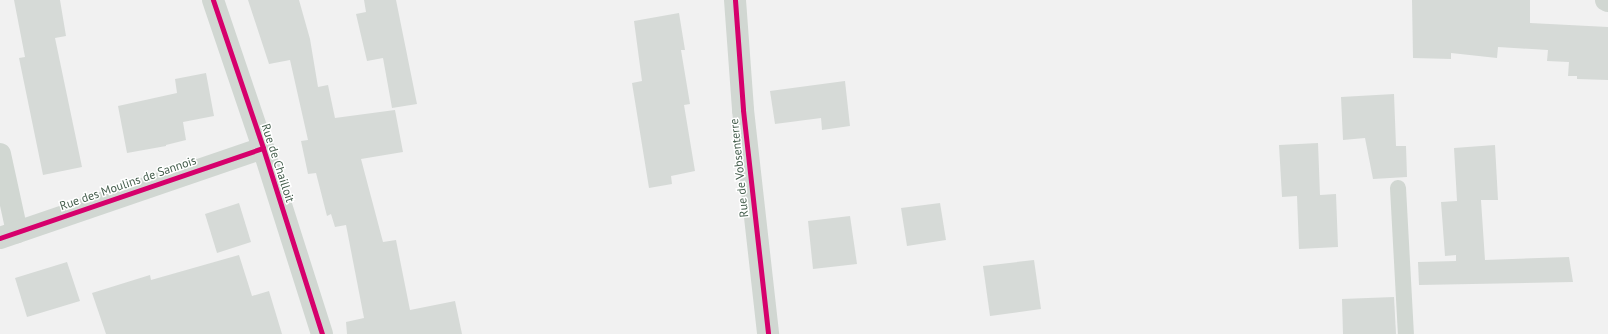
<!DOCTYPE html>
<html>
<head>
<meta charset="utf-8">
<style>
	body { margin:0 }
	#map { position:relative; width:1608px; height:334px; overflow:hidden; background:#f1f1f1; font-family:"PT Sans",sans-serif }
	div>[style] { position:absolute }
	.building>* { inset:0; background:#d6dad7 }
	.service>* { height:16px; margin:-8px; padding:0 8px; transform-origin:8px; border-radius:8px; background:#d1d7d2 }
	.minor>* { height:22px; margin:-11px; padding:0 11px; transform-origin:11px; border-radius:11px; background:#d1d7d2 }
	.cycleway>* { height:5px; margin:-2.5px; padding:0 2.5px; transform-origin:2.5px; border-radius:2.5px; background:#d6006c }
	span { translate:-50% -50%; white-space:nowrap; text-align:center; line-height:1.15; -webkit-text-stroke:3px #fff; paint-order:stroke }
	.street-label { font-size:12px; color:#465f4e }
</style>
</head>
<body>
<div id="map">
	<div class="building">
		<i style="clip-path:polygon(14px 0,60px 0,66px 36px,55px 38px,82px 167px,43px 175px,19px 58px,25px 57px)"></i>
		<i style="clip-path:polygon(248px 0,299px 0,310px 39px,318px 87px,328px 85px,335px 118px,395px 110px,403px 152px,361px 159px,383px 242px,396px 240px,410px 310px,455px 301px,462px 334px,347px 334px,346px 322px,364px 318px,346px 225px,335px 227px,331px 214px,327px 216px,316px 173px,308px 174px,301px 141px,308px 140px,290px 60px,269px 64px)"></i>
		<i style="clip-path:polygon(364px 0,396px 0,417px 104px,392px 108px,383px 58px,367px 61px,356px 14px,366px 12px)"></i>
		<i style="clip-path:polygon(1412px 0,1530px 0,1530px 23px,1608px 27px,1608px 80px,1577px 79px,1577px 76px,1568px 76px,1569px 62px,1547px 61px,1548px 50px,1498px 47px,1497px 58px,1451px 53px,1451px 59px,1413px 58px)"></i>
		<i style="clip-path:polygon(679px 13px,685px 50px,681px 50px,690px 104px,684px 105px,695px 171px,671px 176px,672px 184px,649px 188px,632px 83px,642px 81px,634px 21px)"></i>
		<i style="clip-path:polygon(206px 73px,214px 116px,183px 122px,186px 140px,166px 145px,166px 146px,127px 153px,118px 106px,177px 93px,175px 79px)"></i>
		<i style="clip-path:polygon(845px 81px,850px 126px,822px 130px,821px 118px,775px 124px,770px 91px)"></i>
		<i style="clip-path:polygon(1394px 94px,1396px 146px,1406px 146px,1407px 177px,1373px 179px,1365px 138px,1343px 140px,1341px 97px)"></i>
		<i style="clip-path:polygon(1318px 143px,1320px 195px,1336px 194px,1338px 247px,1299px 249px,1297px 196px,1282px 197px,1279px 145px)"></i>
		<i style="clip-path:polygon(1495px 145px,1498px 200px,1481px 200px,1485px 260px,1569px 257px,1573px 282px,1419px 285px,1418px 262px,1456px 261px,1456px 255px,1445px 256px,1441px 202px,1457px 201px,1454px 148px)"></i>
		<i style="clip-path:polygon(239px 203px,251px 242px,217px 253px,205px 214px)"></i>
		<i style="clip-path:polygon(940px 203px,946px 240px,907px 246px,901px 208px)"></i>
		<i style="clip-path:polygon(850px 216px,857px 264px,813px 269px,808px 221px)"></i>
		<i style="clip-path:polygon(239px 255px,252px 296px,269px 291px,282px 334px,106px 334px,92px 293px,150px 275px,151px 280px)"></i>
		<i style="clip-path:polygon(1034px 260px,1041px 309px,990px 316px,983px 266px)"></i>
		<i style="clip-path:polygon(67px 262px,80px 301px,27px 317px,15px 278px)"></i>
		<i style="clip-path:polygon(1394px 297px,1396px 334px,1343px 334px,1342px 299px)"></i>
	</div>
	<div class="service">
		<i style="left:1398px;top:188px;width:146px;rotate:86.9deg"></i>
	</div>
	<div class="minor">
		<i style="left:213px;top:0;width:156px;rotate:71.3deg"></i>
		<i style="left:263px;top:148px;width:195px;rotate:72.4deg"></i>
		<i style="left:735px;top:0;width:110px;rotate:85.8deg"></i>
		<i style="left:743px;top:110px;width:225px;rotate:83.6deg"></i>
		<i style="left:1606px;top:0;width:2px;rotate:27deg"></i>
		<i style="left:0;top:154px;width:80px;rotate:77.7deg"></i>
		<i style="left:0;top:238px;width:278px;rotate:-18.9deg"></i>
	</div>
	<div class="cycleway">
		<i style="left:213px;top:0;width:156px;rotate:71.3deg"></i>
		<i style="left:263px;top:148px;width:195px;rotate:72.4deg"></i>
		<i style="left:735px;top:0;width:110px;rotate:85.8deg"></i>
		<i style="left:743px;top:110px;width:225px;rotate:83.6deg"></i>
		<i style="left:0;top:238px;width:278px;rotate:-18.9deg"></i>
	</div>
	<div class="street-label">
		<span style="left:278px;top:163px;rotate:72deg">Rue de Chailloit</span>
		<span style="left:739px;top:168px;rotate:-96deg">Rue de Vobsenterre</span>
		<span style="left:128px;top:183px;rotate:-19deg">Rue des Moulins de Sannois</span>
	</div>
</div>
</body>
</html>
